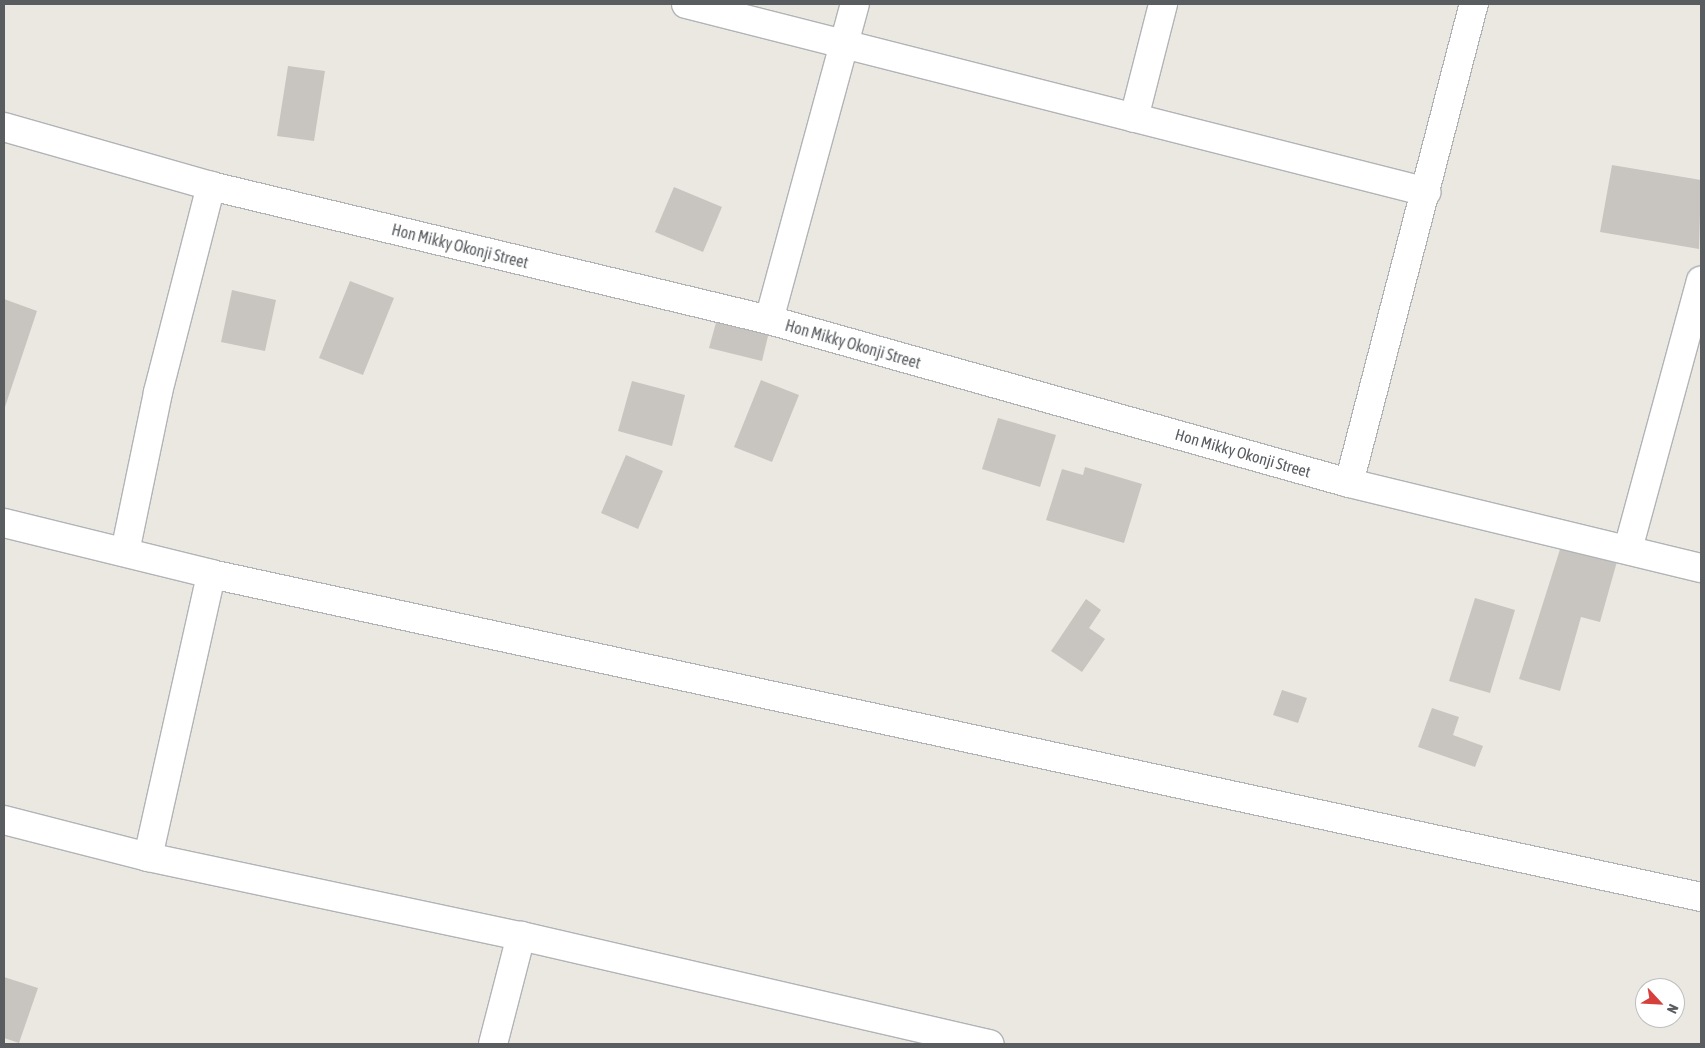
<!DOCTYPE html>
<html>
<head>
<meta charset="utf-8">
<style>
	body { margin:0 }
	#map { position:relative; width:1705px; height:1048px; overflow:hidden; background:#ebe8e1; font-family:"Asap Condensed",sans-serif }
	div>[style] { position:absolute }
	.building>* { inset:0; background:#c8c5c0 }
	.roads { filter:drop-shadow(1px 0 #b1b4b7) drop-shadow(-1px 0 #b1b4b7) drop-shadow(0 1px #b1b4b7) drop-shadow(0 -1px #b1b4b7) }
	.minor>* { height:28px; margin:-14px; padding:0 14px; transform-origin:14px; border-radius:14px; background:#fff }
	span { translate:-50% -50%; white-space:nowrap; text-align:center; line-height:1.15; -webkit-text-stroke:4px #fff; paint-order:stroke }
	.street-label { font-size:16px; color:#595d60 }
	.frame { position:absolute; inset:0; border:5px solid #595d60; pointer-events:none }
	.north { position:absolute; left:1635px; top:978px; width:50px; height:50px; box-sizing:border-box; background:#fff; border:1px solid #bdbebf; border-radius:50%; rotate:115deg; font-size:14px; font-weight:700; line-height:20px; text-align:center; color:#595d60 }
	.north::after { content:''; display:block; margin:auto; width:18px; height:22px; background:#d5403c; clip-path:polygon(50% 0,100% 100%,50% 72%,0 100%) }
</style>
</head>
<body>
<div id="map">
	<div class="building">
		<i style="clip-path:polygon(288px 66px,325px 71px,314px 141px,277px 136px)"></i>
		<i style="clip-path:polygon(1612px 165px,1701px 180px,1699px 249px,1600px 232px)"></i>
		<i style="clip-path:polygon(674px 187px,722px 207px,703px 252px,655px 232px)"></i>
		<i style="clip-path:polygon(350px 281px,394px 298px,363px 375px,319px 358px)"></i>
		<i style="clip-path:polygon(232px 290px,276px 300px,265px 351px,221px 342px)"></i>
		<i style="clip-path:polygon(4px 299px,37px 311px,4px 410px)"></i>
		<i style="clip-path:polygon(717px 319px,769px 332px,762px 361px,709px 348px)"></i>
		<i style="clip-path:polygon(761px 380px,799px 395px,772px 462px,734px 447px)"></i>
		<i style="clip-path:polygon(632px 381px,685px 395px,672px 446px,618px 431px)"></i>
		<i style="clip-path:polygon(998px 418px,1056px 435px,1040px 487px,982px 469px)"></i>
		<i style="clip-path:polygon(626px 455px,663px 471px,638px 529px,601px 513px)"></i>
		<i style="clip-path:polygon(1085px 467px,1142px 484px,1124px 543px,1046px 520px,1062px 469px,1083px 475px)"></i>
		<i style="clip-path:polygon(1562px 543px,1618px 558px,1600px 622px,1581px 617px,1560px 691px,1519px 679px)"></i>
		<i style="clip-path:polygon(1475px 598px,1515px 610px,1490px 693px,1449px 681px)"></i>
		<i style="clip-path:polygon(1086px 599px,1101px 610px,1089px 628px,1105px 639px,1082px 672px,1051px 651px)"></i>
		<i style="clip-path:polygon(1282px 690px,1307px 698px,1298px 723px,1273px 715px)"></i>
		<i style="clip-path:polygon(1432px 708px,1459px 717px,1453px 735px,1483px 746px,1475px 767px,1418px 747px)"></i>
		<i style="clip-path:polygon(4px 977px,38px 988px,19px 1043px,4px 1038px)"></i>
	</div>
	<div class="roads">
		<div class="minor">
			<i style="left:686px;top:4px;width:764px;rotate:14.24deg"></i>
			<i style="left:1134px;top:118px;width:118px;rotate:-75.7deg"></i>
			<i style="left:4px;top:127px;width:215px;rotate:15.9deg"></i>
			<i style="left:211px;top:186px;width:574px;rotate:13.5deg"></i>
			<i style="left:769px;top:320px;width:602px;rotate:15.7deg"></i>
			<i style="left:1349px;top:483px;width:362px;rotate:13.6deg"></i>
			<i style="left:769px;top:320px;width:327px;rotate:-74.8deg"></i>
			<i style="left:1349px;top:483px;width:495px;rotate:-75.4deg"></i>
			<i style="left:4px;top:523px;width:213px;rotate:13.8deg"></i>
			<i style="left:211px;top:574px;width:1525px;rotate:12.23deg"></i>
			<i style="left:1628px;top:549px;width:278px;rotate:-74.8deg"></i>
			<i style="left:125px;top:552px;width:163px;rotate:-78.3deg"></i>
			<i style="left:158px;top:392px;width:213px;rotate:-75.6deg"></i>
			<i style="left:4px;top:820px;width:149px;rotate:14.4deg"></i>
			<i style="left:148px;top:857px;width:381px;rotate:12deg"></i>
			<i style="left:521px;top:936px;width:481px;rotate:13deg"></i>
			<i style="left:148px;top:857px;width:290px;rotate:-77.4deg"></i>
			<i style="left:493px;top:1044px;width:112px;rotate:-75.5deg"></i>
		</div>
	</div>
	<div class="street-label">
		<span style="left:460px;top:246px;rotate:14deg">Hon Mikky Okonji Street</span>
		<span style="left:853px;top:344px;rotate:16deg">Hon Mikky Okonji Street</span>
		<span style="left:1243px;top:453px;rotate:16deg">Hon Mikky Okonji Street</span>
	</div>
	<div class="frame"></div>
	<div class="north">N</div>
</div>
</body>
</html>
